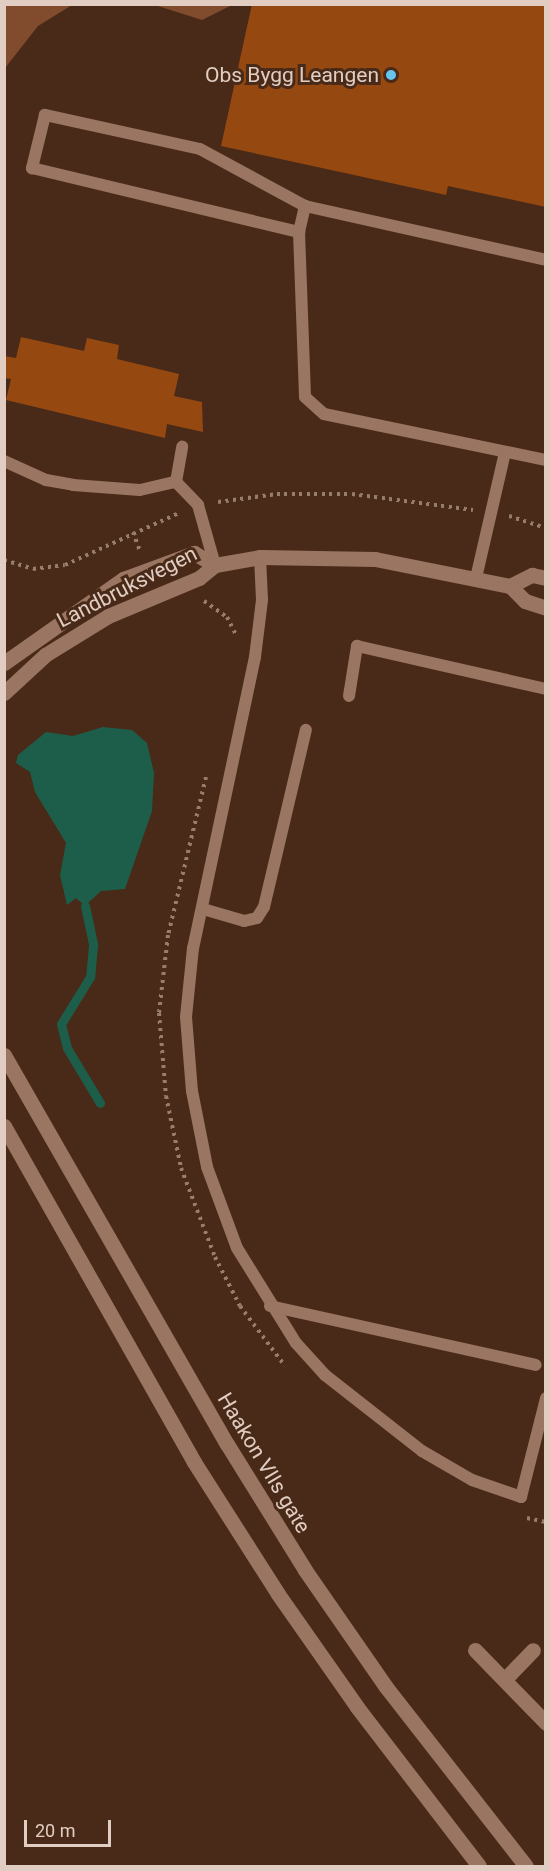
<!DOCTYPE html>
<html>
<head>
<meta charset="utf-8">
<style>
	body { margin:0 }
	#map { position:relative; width:550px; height:1871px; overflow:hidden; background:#492a18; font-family:Roboto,sans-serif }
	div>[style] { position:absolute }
	.green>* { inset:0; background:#814c2d }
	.water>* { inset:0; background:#1d5e4b }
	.stream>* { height:9px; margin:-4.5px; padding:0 4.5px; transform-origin:4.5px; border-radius:4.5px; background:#1d5e4b }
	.building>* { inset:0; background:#964811 }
	.path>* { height:4px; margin-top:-2px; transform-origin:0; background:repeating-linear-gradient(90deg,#967d6e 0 3px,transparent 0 7.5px) }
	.lane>* { height:12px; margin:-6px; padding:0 6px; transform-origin:6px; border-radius:6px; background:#997562 }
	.street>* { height:15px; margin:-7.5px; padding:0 7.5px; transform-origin:7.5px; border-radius:7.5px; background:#997562 }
	.secondary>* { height:15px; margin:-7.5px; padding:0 7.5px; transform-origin:7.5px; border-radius:7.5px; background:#997562 }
	.dots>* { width:16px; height:16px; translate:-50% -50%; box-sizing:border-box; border:3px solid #492a18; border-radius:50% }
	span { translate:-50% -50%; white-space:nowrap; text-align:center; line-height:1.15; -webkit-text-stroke:6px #492a18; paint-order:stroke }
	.poi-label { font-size:21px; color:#e1cdc2 }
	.right { translate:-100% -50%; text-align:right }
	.street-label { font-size:21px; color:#e1cdc2 }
	.frame { position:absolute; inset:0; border:6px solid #e1cdc2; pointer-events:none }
	.scale { position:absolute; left:24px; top:1820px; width:87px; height:27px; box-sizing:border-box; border:3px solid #e1cdc2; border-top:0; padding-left:8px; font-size:18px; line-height:21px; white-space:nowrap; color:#e1cdc2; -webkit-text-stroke:4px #492a18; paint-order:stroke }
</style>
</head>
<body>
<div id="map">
	<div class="green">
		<i style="clip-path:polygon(5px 4px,72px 4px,72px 5px,38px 26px,5px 68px)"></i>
		<i style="clip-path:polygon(155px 5px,232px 5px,202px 20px)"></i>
	</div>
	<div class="water">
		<i style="clip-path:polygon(103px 727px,132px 730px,147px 743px,154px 773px,152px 811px,125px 889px,101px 891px,85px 906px,76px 898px,67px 905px,60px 875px,66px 843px,35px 792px,30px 772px,16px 763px,18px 755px,46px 732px,73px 736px)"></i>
	</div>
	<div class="stream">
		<i style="left:85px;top:906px;width:40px;rotate:78deg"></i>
		<i style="left:93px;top:945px;width:32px;rotate:95deg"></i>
		<i style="left:90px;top:977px;width:55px;rotate:121.7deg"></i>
		<i style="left:61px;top:1024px;width:25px;rotate:76deg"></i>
		<i style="left:67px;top:1048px;width:64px;rotate:59deg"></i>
	</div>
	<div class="building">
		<i style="clip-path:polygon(252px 4px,546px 4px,546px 207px,448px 186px,446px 195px,221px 146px)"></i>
		<i style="clip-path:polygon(21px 337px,84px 351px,87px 338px,119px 345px,117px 359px,179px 374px,174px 396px,202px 402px,203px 432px,167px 424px,165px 438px,6px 400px,11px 379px,4px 378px,4px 356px,16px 358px)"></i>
	</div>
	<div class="path">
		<i style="left:218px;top:502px;width:60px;rotate:-7.7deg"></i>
		<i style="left:277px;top:494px;width:75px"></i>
		<i style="left:352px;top:494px;width:122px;rotate:7.5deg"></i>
		<i style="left:509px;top:516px;width:39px;rotate:18deg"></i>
		<i style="left:133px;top:532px;width:20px;rotate:70deg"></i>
		<i style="left:4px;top:560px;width:30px;rotate:17deg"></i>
		<i style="left:33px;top:569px;width:32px;rotate:-7deg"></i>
		<i style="left:65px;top:565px;width:125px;rotate:-24.5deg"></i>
		<i style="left:204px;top:601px;width:28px;rotate:35deg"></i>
		<i style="left:227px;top:617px;width:20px;rotate:63deg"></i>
		<i style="left:206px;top:777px;width:163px;rotate:103.5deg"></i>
		<i style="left:168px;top:935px;width:79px;rotate:96.6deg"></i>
		<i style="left:159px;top:1013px;width:83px;rotate:85.2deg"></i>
		<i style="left:166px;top:1096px;width:74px;rotate:78.2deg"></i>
		<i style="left:181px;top:1168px;width:95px;rotate:69.1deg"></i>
		<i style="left:215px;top:1257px;width:55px;rotate:63deg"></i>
		<i style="left:240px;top:1306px;width:75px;rotate:53.1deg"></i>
		<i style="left:527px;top:1518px;width:19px;rotate:12deg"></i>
	</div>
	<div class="lane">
		<i style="left:305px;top:206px;width:119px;rotate:-151.5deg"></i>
		<i style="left:200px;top:149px;width:159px;rotate:-167.6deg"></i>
		<i style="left:45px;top:115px;width:55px;rotate:103.8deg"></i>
		<i style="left:32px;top:168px;width:275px;rotate:13.5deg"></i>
		<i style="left:299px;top:232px;width:165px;rotate:87.9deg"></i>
		<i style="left:305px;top:397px;width:25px;rotate:42deg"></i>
		<i style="left:324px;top:414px;width:227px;rotate:11.7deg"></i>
		<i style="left:299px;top:232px;width:27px;rotate:-77deg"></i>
		<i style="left:305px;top:206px;width:247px;rotate:12.6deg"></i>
		<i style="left:4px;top:461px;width:46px;rotate:24.3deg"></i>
		<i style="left:46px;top:480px;width:27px;rotate:10deg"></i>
		<i style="left:73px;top:485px;width:67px;rotate:4.3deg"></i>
		<i style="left:140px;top:490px;width:37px;rotate:-13deg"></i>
		<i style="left:176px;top:482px;width:32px;rotate:46deg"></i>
		<i style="left:198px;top:505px;width:62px;rotate:74.2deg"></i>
		<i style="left:176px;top:482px;width:36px;rotate:-80deg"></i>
		<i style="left:260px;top:557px;width:43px;rotate:87.3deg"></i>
		<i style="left:262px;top:600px;width:57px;rotate:97deg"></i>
		<i style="left:255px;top:657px;width:298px;rotate:102deg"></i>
		<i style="left:193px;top:948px;width:69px;rotate:95.8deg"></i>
		<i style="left:186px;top:1017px;width:74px;rotate:85.4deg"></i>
		<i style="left:192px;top:1091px;width:77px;rotate:78.8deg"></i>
		<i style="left:207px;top:1167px;width:86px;rotate:69.7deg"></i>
		<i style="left:237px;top:1248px;width:112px;rotate:58.2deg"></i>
		<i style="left:296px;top:1343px;width:43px;rotate:47.8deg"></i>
		<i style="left:325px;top:1375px;width:123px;rotate:38.1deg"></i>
		<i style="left:422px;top:1451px;width:58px;rotate:30.1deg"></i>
		<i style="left:472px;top:1480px;width:52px;rotate:19.1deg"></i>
		<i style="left:521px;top:1497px;width:102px;rotate:-75.8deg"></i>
		<i style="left:476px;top:578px;width:129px;rotate:-77deg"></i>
		<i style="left:349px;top:696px;width:51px;rotate:-80.9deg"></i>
		<i style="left:357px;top:646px;width:194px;rotate:12.8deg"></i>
		<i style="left:203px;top:909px;width:43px;rotate:16.3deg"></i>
		<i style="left:244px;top:921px;width:13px;rotate:-13deg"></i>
		<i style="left:257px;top:918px;width:13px;rotate:-58deg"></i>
		<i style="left:264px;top:907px;width:182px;rotate:-76.7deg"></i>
		<i style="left:270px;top:1306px;width:272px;rotate:12.5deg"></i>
	</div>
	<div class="street">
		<i style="left:475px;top:1650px;width:102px;rotate:45.8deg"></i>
		<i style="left:505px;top:1679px;width:40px;rotate:-46deg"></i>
	</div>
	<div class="secondary">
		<i style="left:510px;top:586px;width:25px;rotate:-27deg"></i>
		<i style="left:532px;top:575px;width:14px;rotate:12deg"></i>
		<i style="left:4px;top:663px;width:146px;rotate:-35.2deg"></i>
		<i style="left:123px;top:579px;width:76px;rotate:-20.1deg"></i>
		<i style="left:194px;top:553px;width:24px;rotate:30deg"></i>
		<i style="left:4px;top:693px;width:56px;rotate:-42.8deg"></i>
		<i style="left:45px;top:655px;width:74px;rotate:-31.8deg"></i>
		<i style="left:108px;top:616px;width:99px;rotate:-22.7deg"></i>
		<i style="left:199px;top:578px;width:21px;rotate:-39deg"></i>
		<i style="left:215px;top:565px;width:46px;rotate:-10.1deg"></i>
		<i style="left:260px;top:557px;width:115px;rotate:1deg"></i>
		<i style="left:375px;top:559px;width:138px;rotate:11.3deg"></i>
		<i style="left:510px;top:586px;width:21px;rotate:45deg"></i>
		<i style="left:525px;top:601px;width:22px;rotate:18deg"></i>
		<i style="left:4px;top:1055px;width:448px;rotate:60.2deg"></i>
		<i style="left:227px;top:1444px;width:148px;rotate:58.2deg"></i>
		<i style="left:305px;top:1570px;width:142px;rotate:55.3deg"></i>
		<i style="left:386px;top:1687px;width:227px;rotate:52deg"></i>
		<i style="left:4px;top:1126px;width:386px;rotate:60.5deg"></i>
		<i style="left:194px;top:1462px;width:156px;rotate:57.5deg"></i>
		<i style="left:278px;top:1594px;width:138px;rotate:55deg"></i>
		<i style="left:357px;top:1707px;width:200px;rotate:52.5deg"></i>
	</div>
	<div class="dots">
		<i style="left:391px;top:75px;background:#66c4ef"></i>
	</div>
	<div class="poi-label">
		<span class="right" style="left:379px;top:75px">Obs Bygg Leangen</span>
	</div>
	<div class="street-label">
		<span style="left:127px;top:587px;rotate:-27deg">Landbruksvegen</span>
		<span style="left:264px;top:1463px;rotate:59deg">Haakon VIIs gate</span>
	</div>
	<div class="frame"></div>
	<div class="scale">20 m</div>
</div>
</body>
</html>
